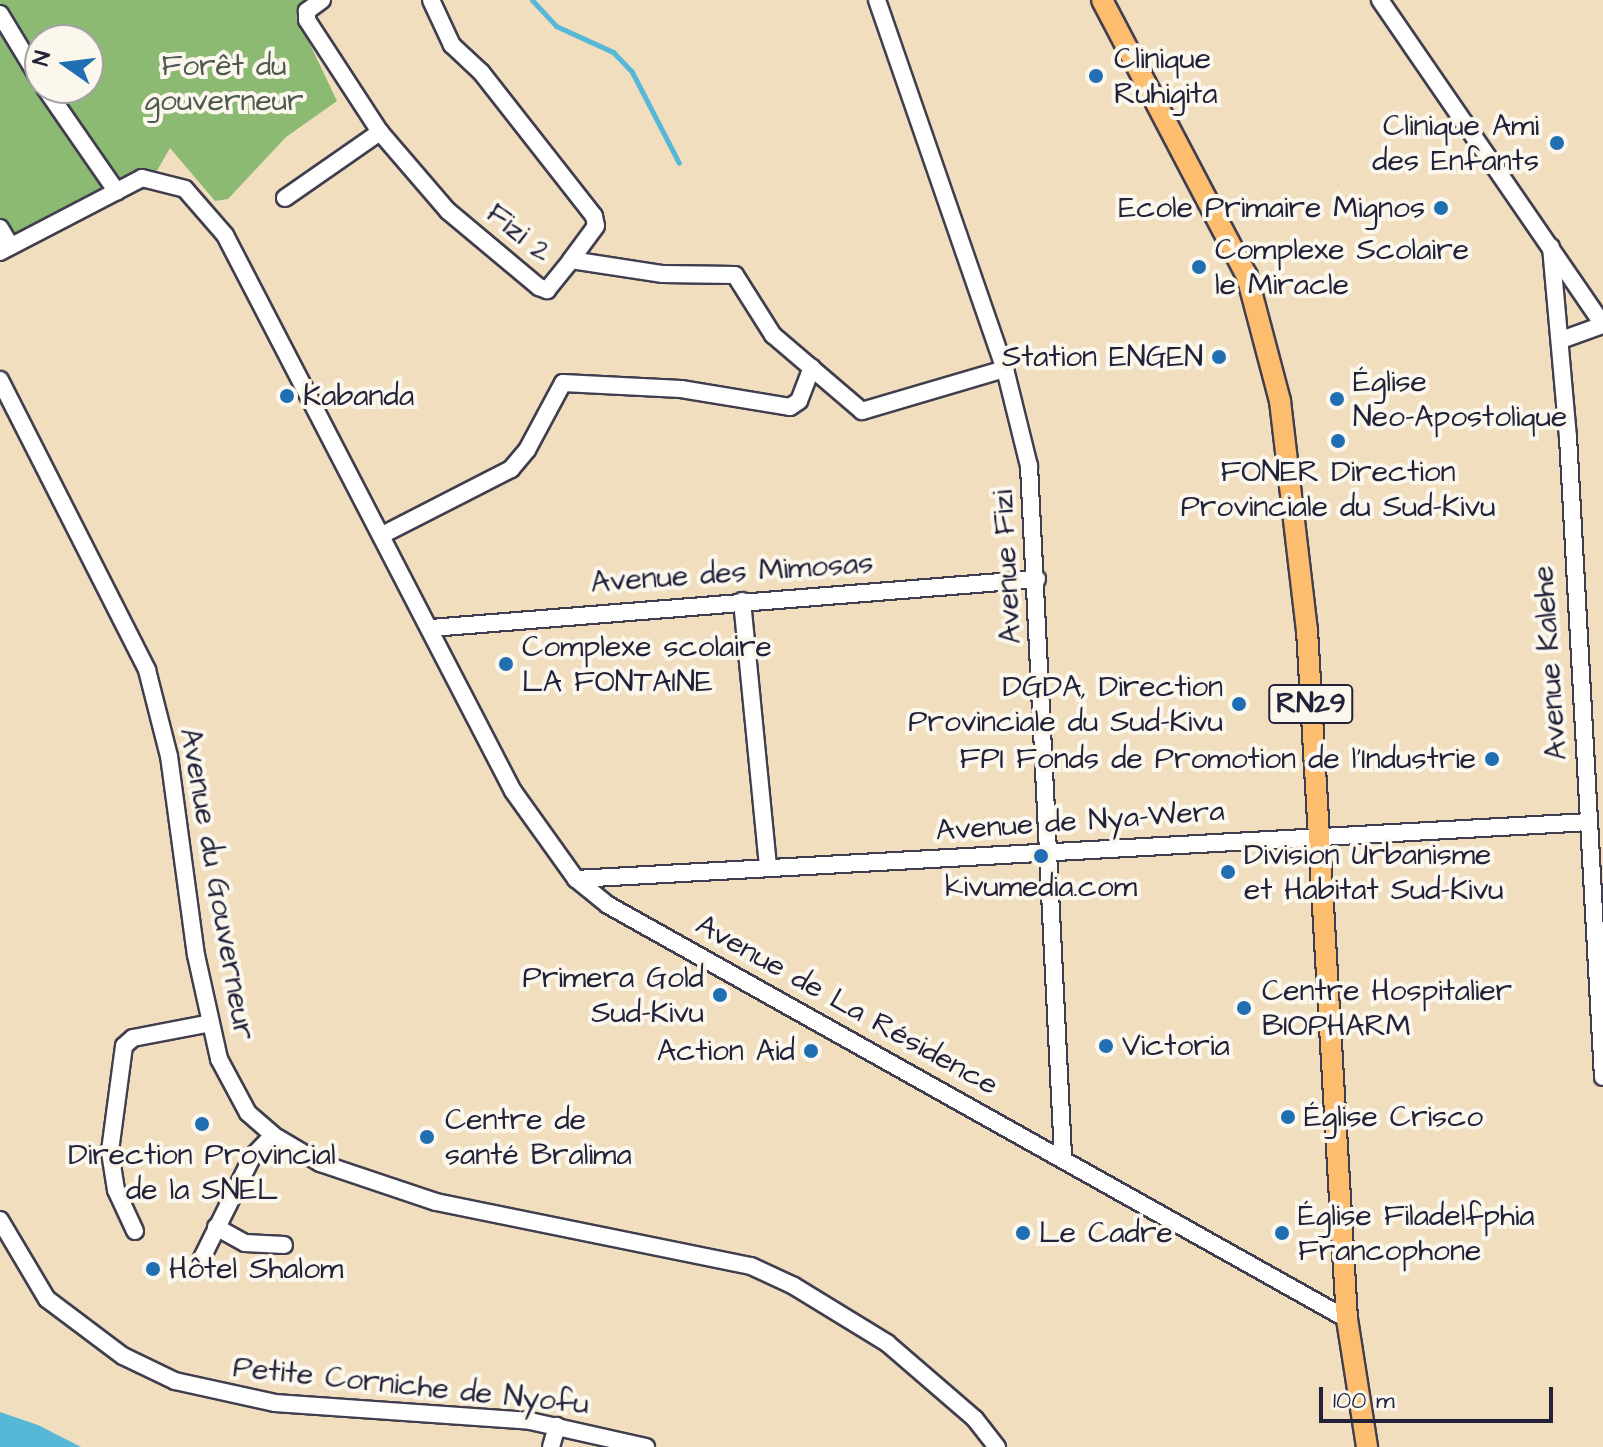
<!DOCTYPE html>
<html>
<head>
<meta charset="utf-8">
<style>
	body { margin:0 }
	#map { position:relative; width:1603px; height:1447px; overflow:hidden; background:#f1debf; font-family:"Architects Daughter",sans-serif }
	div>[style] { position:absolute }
	.forest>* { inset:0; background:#8cba72 }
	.water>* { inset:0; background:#57b7d6 }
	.stream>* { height:5px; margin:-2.5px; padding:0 2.5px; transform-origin:2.5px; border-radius:2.5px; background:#57b7d6 }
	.roads { filter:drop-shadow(2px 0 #413e4f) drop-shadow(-2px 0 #413e4f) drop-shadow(0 2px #413e4f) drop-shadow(0 -2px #413e4f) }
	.minor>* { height:16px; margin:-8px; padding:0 8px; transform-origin:8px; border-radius:8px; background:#fff }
	.major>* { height:20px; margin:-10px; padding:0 10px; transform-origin:10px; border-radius:10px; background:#fcbd6f }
	.dots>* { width:22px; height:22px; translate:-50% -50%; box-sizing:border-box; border:4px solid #fbf7ec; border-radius:50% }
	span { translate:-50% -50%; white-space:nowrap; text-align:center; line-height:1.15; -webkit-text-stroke:8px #fbf7ec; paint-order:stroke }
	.shield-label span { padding:2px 6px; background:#fbf7ec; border:2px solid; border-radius:6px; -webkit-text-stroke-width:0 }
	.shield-label { font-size:28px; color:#22223b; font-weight:700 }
	.poi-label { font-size:30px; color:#22223b }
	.left { translate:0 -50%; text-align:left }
	.right { translate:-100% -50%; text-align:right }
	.park-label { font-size:30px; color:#4d5951 }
	.street-label { font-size:30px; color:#22223b }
	.north { position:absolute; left:24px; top:24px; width:80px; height:80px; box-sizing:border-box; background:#fbf7ec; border:2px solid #a4a2a5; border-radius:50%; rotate:284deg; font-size:22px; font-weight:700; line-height:32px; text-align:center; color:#22223b }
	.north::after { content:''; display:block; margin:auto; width:28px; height:36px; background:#1f6fb2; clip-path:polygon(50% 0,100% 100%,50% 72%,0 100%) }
	.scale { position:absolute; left:1319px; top:1387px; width:234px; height:36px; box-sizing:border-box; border:4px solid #22223b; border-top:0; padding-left:10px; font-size:24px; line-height:28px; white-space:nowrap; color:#22223b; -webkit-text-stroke:6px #fbf7ec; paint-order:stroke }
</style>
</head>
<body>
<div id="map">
	<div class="forest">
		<i style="clip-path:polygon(evenodd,0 0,322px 0,299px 21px,337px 101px,286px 137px,228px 199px,215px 201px,170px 148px,146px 190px,117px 192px,0 255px,0 0,40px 40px,88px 40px,88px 88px,40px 88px,40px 40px)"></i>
	</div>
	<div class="water">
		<i style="clip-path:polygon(0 1412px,38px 1425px,81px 1447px,0 1447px)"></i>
	</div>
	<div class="stream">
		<i style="left:532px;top:0;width:35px;rotate:47deg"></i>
		<i style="left:556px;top:26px;width:63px;rotate:24.5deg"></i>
		<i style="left:613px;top:52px;width:28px;rotate:46deg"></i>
		<i style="left:632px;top:72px;width:102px;rotate:62.7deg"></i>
	</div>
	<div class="roads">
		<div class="minor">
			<i style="left:322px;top:0;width:19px;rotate:144deg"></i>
			<i style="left:307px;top:11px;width:9px;rotate:90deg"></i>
			<i style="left:307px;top:20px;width:134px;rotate:56.9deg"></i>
			<i style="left:431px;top:0;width:50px;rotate:65deg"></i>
			<i style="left:452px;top:45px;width:40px;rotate:43deg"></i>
			<i style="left:481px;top:72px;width:183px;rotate:51.9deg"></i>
			<i style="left:594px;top:216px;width:10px;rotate:79deg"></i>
			<i style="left:596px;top:226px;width:42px;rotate:126.3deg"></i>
			<i style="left:877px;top:0;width:391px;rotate:70.9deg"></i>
			<i style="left:1005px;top:369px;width:100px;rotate:76.1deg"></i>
			<i style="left:1029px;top:466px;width:691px;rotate:87.18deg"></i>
			<i style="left:1380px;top:0;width:393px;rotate:55.5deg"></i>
			<i style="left:0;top:14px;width:77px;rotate:58.8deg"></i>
			<i style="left:45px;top:88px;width:126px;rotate:55.3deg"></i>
			<i style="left:285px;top:198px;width:116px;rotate:-34.8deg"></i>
			<i style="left:380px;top:132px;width:104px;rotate:49.3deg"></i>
			<i style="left:448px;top:211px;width:119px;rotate:39.9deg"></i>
			<i style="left:539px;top:287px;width:9px;rotate:21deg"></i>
			<i style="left:547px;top:290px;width:38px;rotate:-51deg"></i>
			<i style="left:571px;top:260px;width:93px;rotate:8.7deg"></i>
			<i style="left:663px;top:274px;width:72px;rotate:0.8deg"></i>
			<i style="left:735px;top:275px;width:71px;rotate:57.7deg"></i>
			<i style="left:773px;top:335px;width:117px;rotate:40.5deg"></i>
			<i style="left:862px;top:411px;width:149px;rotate:-16.4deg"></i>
			<i style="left:0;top:228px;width:21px;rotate:59deg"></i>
			<i style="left:1551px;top:247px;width:191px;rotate:84.9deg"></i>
			<i style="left:1568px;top:437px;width:641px;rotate:86.87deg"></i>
			<i style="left:0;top:252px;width:160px;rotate:-27.5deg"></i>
			<i style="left:142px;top:178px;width:44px;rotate:14.3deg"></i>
			<i style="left:185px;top:189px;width:61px;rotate:49deg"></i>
			<i style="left:225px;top:235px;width:626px;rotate:62.62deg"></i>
			<i style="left:513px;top:791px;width:108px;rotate:54.4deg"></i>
			<i style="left:576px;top:879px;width:41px;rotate:39.1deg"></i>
			<i style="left:608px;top:905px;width:847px;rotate:29.26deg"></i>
			<i style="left:1561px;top:340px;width:45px;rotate:-19.7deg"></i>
			<i style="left:0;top:380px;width:325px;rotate:63.1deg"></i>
			<i style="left:147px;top:670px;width:89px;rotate:75.7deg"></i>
			<i style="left:169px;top:756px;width:201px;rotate:82.3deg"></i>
			<i style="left:196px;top:955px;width:107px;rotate:77.5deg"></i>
			<i style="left:219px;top:1059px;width:61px;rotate:61.8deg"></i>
			<i style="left:248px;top:1113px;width:33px;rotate:41deg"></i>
			<i style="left:273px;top:1135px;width:55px;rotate:30.8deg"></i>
			<i style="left:320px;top:1163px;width:122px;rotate:18.6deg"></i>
			<i style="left:436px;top:1202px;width:321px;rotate:11.5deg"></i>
			<i style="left:751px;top:1266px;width:47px;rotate:24.9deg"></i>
			<i style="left:794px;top:1286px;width:109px;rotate:31.5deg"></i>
			<i style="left:887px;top:1343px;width:116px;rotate:40.8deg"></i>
			<i style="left:975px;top:1419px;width:36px;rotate:52deg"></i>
			<i style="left:384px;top:534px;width:143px;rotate:-27.1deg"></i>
			<i style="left:511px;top:469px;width:25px;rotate:-50deg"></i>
			<i style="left:527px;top:450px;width:76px;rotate:-61.8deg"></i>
			<i style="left:563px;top:383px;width:118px;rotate:2.9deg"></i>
			<i style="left:681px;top:389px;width:110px;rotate:9.4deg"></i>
			<i style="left:790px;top:407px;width:11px;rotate:-34deg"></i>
			<i style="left:799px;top:401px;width:36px;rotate:-69deg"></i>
			<i style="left:742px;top:601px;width:268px;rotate:84.4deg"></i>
			<i style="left:431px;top:628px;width:608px;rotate:-4.62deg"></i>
			<i style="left:576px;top:879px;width:1014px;rotate:-3.22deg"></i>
			<i style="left:0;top:1220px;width:92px;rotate:59.3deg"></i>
			<i style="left:47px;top:1299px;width:95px;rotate:36.9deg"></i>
			<i style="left:123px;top:1356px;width:58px;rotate:25.7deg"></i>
			<i style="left:175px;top:1381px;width:102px;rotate:12.4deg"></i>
			<i style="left:275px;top:1403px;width:256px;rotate:4deg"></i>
			<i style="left:530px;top:1421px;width:119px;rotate:12.6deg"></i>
			<i style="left:216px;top:1227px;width:33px;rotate:29deg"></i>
			<i style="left:245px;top:1243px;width:39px;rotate:3deg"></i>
			<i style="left:135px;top:1231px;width:45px;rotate:-114.9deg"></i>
			<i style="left:116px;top:1190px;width:39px;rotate:-99deg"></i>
			<i style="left:110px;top:1151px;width:106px;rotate:-82.4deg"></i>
			<i style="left:124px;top:1046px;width:12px;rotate:-42deg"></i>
			<i style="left:133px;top:1038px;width:79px;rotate:-10.9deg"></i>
			<i style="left:199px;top:1264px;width:119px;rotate:-63.6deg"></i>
			<i style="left:252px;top:1157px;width:30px;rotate:-46deg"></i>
			<i style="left:551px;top:1447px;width:22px;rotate:-74deg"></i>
		</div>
		<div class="major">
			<i style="left:1102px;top:0;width:312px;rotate:62.3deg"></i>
			<i style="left:1247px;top:276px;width:129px;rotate:75.2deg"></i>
			<i style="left:1280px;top:401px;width:231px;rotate:83.3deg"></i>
			<i style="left:1307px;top:630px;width:690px;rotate:86.68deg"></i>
			<i style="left:1347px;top:1319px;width:130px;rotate:81.1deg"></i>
		</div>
	</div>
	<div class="dots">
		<i style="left:1096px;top:76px;background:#1f6fb2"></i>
		<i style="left:1557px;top:143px;background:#1f6fb2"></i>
		<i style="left:1441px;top:208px;background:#1f6fb2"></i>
		<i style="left:1199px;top:267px;background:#1f6fb2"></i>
		<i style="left:1219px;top:357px;background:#1f6fb2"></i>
		<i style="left:287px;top:396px;background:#1f6fb2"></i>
		<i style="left:1337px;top:399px;background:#1f6fb2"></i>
		<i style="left:1338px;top:441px;background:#1f6fb2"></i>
		<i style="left:506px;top:664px;background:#1f6fb2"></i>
		<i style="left:1239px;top:704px;background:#1f6fb2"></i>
		<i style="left:1492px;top:759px;background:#1f6fb2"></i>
		<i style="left:1041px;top:856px;background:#1f6fb2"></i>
		<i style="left:1228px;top:872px;background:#1f6fb2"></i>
		<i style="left:720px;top:995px;background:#1f6fb2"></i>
		<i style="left:1244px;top:1008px;background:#1f6fb2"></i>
		<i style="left:1106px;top:1046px;background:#1f6fb2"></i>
		<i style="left:811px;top:1051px;background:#1f6fb2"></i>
		<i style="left:1288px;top:1117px;background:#1f6fb2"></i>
		<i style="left:202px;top:1124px;background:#1f6fb2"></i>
		<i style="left:427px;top:1137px;background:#1f6fb2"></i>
		<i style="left:1023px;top:1233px;background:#1f6fb2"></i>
		<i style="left:1282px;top:1233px;background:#1f6fb2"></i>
		<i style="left:153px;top:1269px;background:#1f6fb2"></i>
	</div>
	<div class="shield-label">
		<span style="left:1311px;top:704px">RN29</span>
	</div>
	<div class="poi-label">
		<span class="left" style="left:1114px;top:76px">Clinique<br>Ruhigita</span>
		<span class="right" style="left:1539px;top:143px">Clinique Ami<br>des Enfants</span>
		<span class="right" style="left:1425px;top:208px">Ecole Primaire Mignos</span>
		<span class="left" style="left:1215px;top:267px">Complexe Scolaire<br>le Miracle</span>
		<span class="right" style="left:1203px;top:357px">Station ENGEN</span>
		<span class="left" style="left:1353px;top:399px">Église<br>Neo-Apostolique</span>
		<span class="left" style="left:303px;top:396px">Kabanda</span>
		<span style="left:1338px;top:489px">FONER Direction<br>Provinciale du Sud-Kivu</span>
		<span class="left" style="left:522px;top:664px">Complexe scolaire<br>LA FONTAINE</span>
		<span class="right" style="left:1223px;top:704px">DGDA, Direction<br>Provinciale du Sud-Kivu</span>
		<span class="right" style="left:1476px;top:759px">FPI Fonds de Promotion de l'Industrie</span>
		<span class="left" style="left:1244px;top:872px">Division Urbanisme<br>et Habitat Sud-Kivu</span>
		<span style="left:1041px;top:887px">kivumedia.com</span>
		<span class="right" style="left:704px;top:995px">Primera Gold<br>Sud-Kivu</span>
		<span class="left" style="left:1262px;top:1008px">Centre Hospitalier<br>BIOPHARM</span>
		<span class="left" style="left:1122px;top:1046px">Victoria</span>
		<span class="right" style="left:795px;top:1051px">Action Aid</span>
		<span class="left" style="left:1304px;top:1117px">Église Crisco</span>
		<span class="left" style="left:445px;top:1137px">Centre de<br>santé Bralima</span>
		<span style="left:202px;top:1172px">Direction Provincial<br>de la SNEL</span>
		<span class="left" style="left:1298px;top:1233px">Église Filadelfphia<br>Francophone</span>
		<span class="left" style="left:1039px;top:1233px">Le Cadre</span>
		<span class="left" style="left:169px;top:1269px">Hôtel Shalom</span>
	</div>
	<div class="park-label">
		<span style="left:224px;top:83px">Forêt du<br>gouverneur</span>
	</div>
	<div class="street-label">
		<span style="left:519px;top:233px;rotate:39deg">Fizi 2</span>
		<span style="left:1007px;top:567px;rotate:-93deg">Avenue Fizi</span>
		<span style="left:732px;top:573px;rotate:-4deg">Avenue des Mimosas</span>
		<span style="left:1550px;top:663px;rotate:-94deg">Avenue Kalehe</span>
		<span style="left:1080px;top:821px;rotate:-4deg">Avenue de Nya-Wera</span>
		<span style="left:217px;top:884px;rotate:80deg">Avenue du Gouverneur</span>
		<span style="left:847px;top:1005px;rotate:29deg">Avenue de La Résidence</span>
		<span style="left:411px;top:1386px;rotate:6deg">Petite Corniche de Nyofu</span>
	</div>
	<div class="north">N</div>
	<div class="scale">100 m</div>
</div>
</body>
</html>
